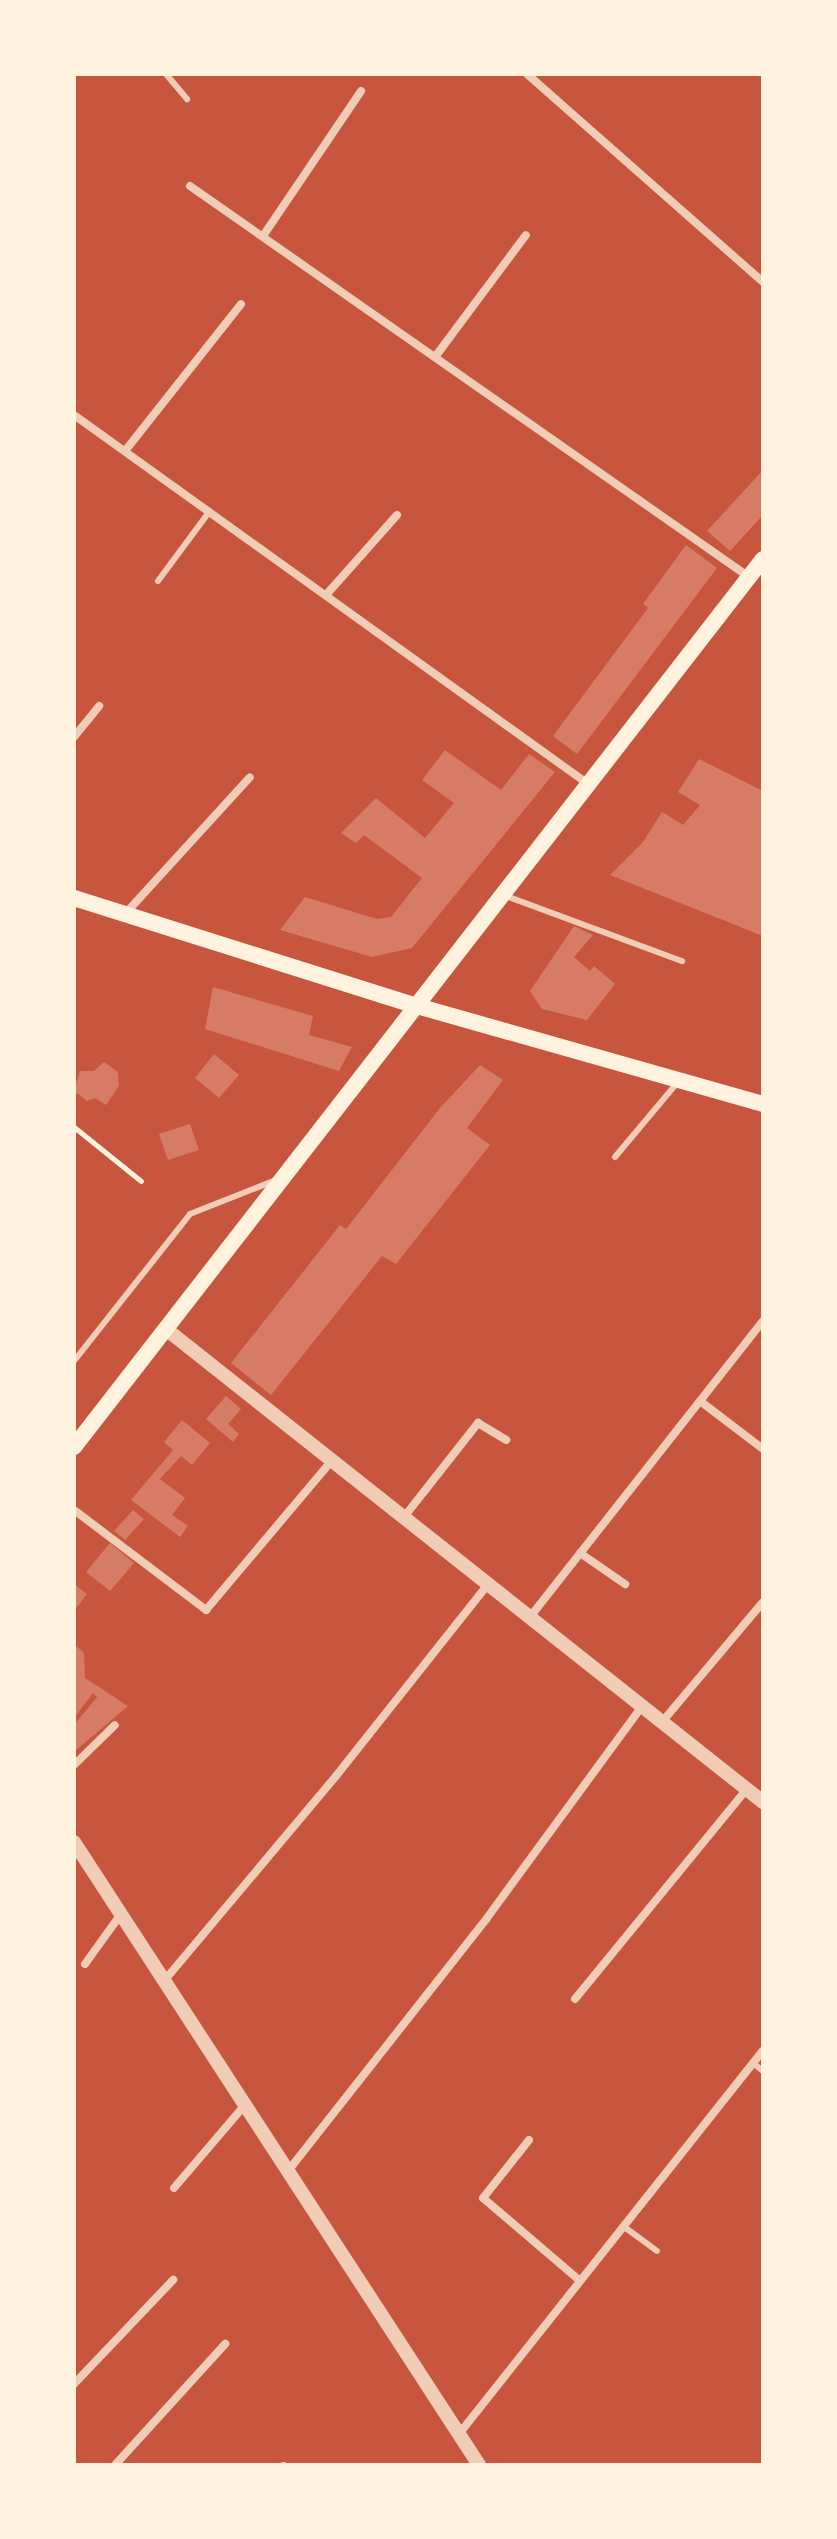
<!DOCTYPE html>
<html>
<head>
<meta charset="utf-8">
<style>
	body { margin:0 }
	#map { position:relative; width:837px; height:2539px; overflow:hidden; background:#c8553d; font-family:"Fira Sans Condensed",sans-serif }
	div>[style] { position:absolute }
	.building>* { inset:0; background:#d67c66 }
	.path>* { height:5px; margin:-2.5px; padding:0 2.5px; transform-origin:2.5px; border-radius:2.5px; background:#fff3e0 }
	.service>* { height:6px; margin:-3px; padding:0 3px; transform-origin:3px; border-radius:3px; background:#f1ccb7 }
	.minor>* { height:8px; margin:-4px; padding:0 4px; transform-origin:4px; border-radius:4px; background:#f1ccb7 }
	.tertiary>* { height:14px; margin:-7px; padding:0 7px; transform-origin:7px; border-radius:7px; background:#f1ccb7 }
	.secondary>* { height:16px; margin:-8px; padding:0 8px; transform-origin:8px; border-radius:8px; background:#fff3e0 }
	span { translate:-50% -50%; white-space:nowrap; text-align:center; line-height:1.15; -webkit-text-stroke:8px #fff3e0; paint-order:stroke }
	.frame { position:absolute; inset:0; border:76px solid #fff3e0; pointer-events:none }
</style>
</head>
<body>
<div id="map">
	<div class="building">
		<i style="clip-path:polygon(763px 470px,763px 515px,730px 551px,707px 531px)"></i>
		<i style="clip-path:polygon(686px 545px,717px 568px,577px 754px,553px 736px,648px 608px,643px 604px)"></i>
		<i style="clip-path:polygon(445px 750px,501px 790px,529px 754px,555px 772px,412px 948px,372px 957px,280px 930px,305px 897px,377px 919px,391px 917px,422px 878px,364px 835px,356px 843px,341px 833px,376px 798px,425px 838px,454px 803px,422px 780px)"></i>
		<i style="clip-path:polygon(699px 759px,763px 791px,763px 936px,610px 875px,643px 842px,662px 812px,683px 825px,700px 805px,678px 792px)"></i>
		<i style="clip-path:polygon(574px 926px,593px 935px,574px 957px,590px 971px,594px 966px,615px 984px,587px 1020px,542px 1009px,530px 991px)"></i>
		<i style="clip-path:polygon(213px 987px,313px 1016px,309px 1035px,352px 1047px,339px 1071px,205px 1029px)"></i>
		<i style="clip-path:polygon(214px 1054px,239px 1075px,219px 1098px,195px 1078px)"></i>
		<i style="clip-path:polygon(104px 1062px,118px 1072px,119px 1086px,106px 1105px,95px 1098px,87px 1101px,74px 1091px,80px 1071px,94px 1071px)"></i>
		<i style="clip-path:polygon(480px 1065px,503px 1080px,467px 1128px,490px 1145px,396px 1264px,382px 1256px,271px 1395px,231px 1363px,340px 1225px,346px 1229px,440px 1108px)"></i>
		<i style="clip-path:polygon(190px 1124px,199px 1150px,168px 1160px,159px 1134px)"></i>
		<i style="clip-path:polygon(226px 1396px,241px 1409px,228px 1424px,239px 1434px,233px 1442px,206px 1419px)"></i>
		<i style="clip-path:polygon(182px 1420px,210px 1443px,192px 1465px,181px 1456px,160px 1479px,185px 1498px,172px 1515px,188px 1526px,180px 1537px,131px 1500px,173px 1450px,164px 1442px)"></i>
		<i style="clip-path:polygon(133px 1510px,144px 1519px,125px 1540px,114px 1531px)"></i>
		<i style="clip-path:polygon(110px 1543px,134px 1563px,110px 1591px,86px 1572px)"></i>
		<i style="clip-path:polygon(74px 1584px,87px 1594px,74px 1611px)"></i>
		<i style="clip-path:polygon(74px 1644px,84px 1653px,85px 1678px,128px 1706px,74px 1752px,74px 1725px,97px 1697px,93px 1693px,74px 1718px)"></i>
	</div>
	<div class="path">
		<i style="left:74px;top:1127px;width:86px;rotate:38.9deg"></i>
	</div>
	<div class="service">
		<i style="left:166px;top:74px;width:33px;rotate:50deg"></i>
		<i style="left:158px;top:581px;width:86px;rotate:-53.5deg"></i>
		<i style="left:506px;top:896px;width:188px;rotate:20.3deg"></i>
		<i style="left:615px;top:1157px;width:98px;rotate:-50deg"></i>
		<i style="left:74px;top:1361px;width:187px;rotate:-51.7deg"></i>
		<i style="left:190px;top:1214px;width:92px;rotate:-21.6deg"></i>
		<i style="left:753px;top:2063px;width:13px;rotate:39deg"></i>
		<i style="left:623px;top:2226px;width:42px;rotate:36.3deg"></i>
		<i style="left:283px;top:2465px;width:1px"></i>
	</div>
	<div class="minor">
		<i style="left:527px;top:74px;width:315px;rotate:41.4deg"></i>
		<i style="left:190px;top:186px;width:682px;rotate:34.97deg"></i>
		<i style="left:263px;top:236px;width:175px;rotate:-55.9deg"></i>
		<i style="left:435px;top:357px;width:152px;rotate:-53.3deg"></i>
		<i style="left:74px;top:415px;width:633px;rotate:35.67deg"></i>
		<i style="left:125px;top:451px;width:187px;rotate:-51.7deg"></i>
		<i style="left:326px;top:595px;width:107px;rotate:-48.4deg"></i>
		<i style="left:74px;top:737px;width:40px;rotate:-51deg"></i>
		<i style="left:125px;top:914px;width:185px;rotate:-47.6deg"></i>
		<i style="left:700px;top:1401px;width:79px;rotate:37.3deg"></i>
		<i style="left:74px;top:1510px;width:166px;rotate:37.1deg"></i>
		<i style="left:206px;top:1610px;width:192px;rotate:-49.9deg"></i>
		<i style="left:404px;top:1517px;width:120px;rotate:-51.8deg"></i>
		<i style="left:478px;top:1423px;width:33px;rotate:31deg"></i>
		<i style="left:580px;top:1553px;width:55px;rotate:34.6deg"></i>
		<i style="left:530px;top:1617px;width:377px;rotate:-51.8deg"></i>
		<i style="left:662px;top:1722px;width:157px;rotate:-49.9deg"></i>
		<i style="left:74px;top:1765px;width:57px;rotate:-44.3deg"></i>
		<i style="left:85px;top:1964px;width:62px;rotate:-54.2deg"></i>
		<i style="left:164px;top:1981px;width:268px;rotate:-50deg"></i>
		<i style="left:336px;top:1776px;width:245px;rotate:-51.6deg"></i>
		<i style="left:575px;top:1999px;width:271px;rotate:-50.7deg"></i>
		<i style="left:529px;top:2140px;width:74px;rotate:128.4deg"></i>
		<i style="left:483px;top:2198px;width:126px;rotate:40.5deg"></i>
		<i style="left:288px;top:2171px;width:322px;rotate:-51.8deg"></i>
		<i style="left:487px;top:1918px;width:263px;rotate:-53.8deg"></i>
		<i style="left:174px;top:2188px;width:109px;rotate:-49.5deg"></i>
		<i style="left:74px;top:2384px;width:144px;rotate:-46.4deg"></i>
		<i style="left:459px;top:2434px;width:489px;rotate:-51.6deg"></i>
		<i style="left:115px;top:2465px;width:164px;rotate:-47.7deg"></i>
	</div>
	<div class="tertiary">
		<i style="left:166px;top:1329px;width:762px;rotate:38.39deg"></i>
		<i style="left:74px;top:1842px;width:743px;rotate:56.97deg"></i>
	</div>
	<div class="secondary">
		<i style="left:74px;top:898px;width:360px;rotate:17.5deg"></i>
		<i style="left:417px;top:1006px;width:360px;rotate:15.8deg"></i>
		<i style="left:74px;top:1447px;width:1124px;rotate:-52.19deg"></i>
	</div>
	<div class="frame"></div>
</div>
</body>
</html>
